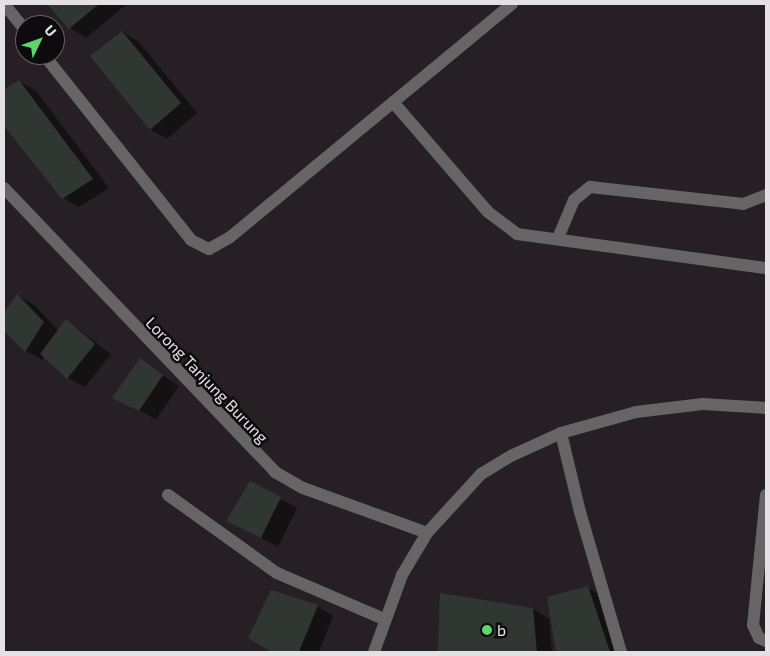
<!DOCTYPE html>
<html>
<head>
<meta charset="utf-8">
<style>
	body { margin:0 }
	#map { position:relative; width:770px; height:656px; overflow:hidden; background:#262025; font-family:"Exo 2",sans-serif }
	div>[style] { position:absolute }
	.shadow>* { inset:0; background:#0007 }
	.building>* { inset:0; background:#303631 }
	.minor>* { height:12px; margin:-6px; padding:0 6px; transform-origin:6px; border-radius:6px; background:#676466 }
	.dots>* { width:14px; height:14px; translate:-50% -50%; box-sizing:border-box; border:2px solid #0d0b0d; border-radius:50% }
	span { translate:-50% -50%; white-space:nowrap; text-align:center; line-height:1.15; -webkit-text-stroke:5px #0d0b0d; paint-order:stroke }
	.street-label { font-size:16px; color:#e4e1e4 }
	.poi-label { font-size:16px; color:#e4e1e4 }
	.left { translate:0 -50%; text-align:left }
	.frame { position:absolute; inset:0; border:5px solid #e4e1e4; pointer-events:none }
	.north { position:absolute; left:15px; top:15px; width:50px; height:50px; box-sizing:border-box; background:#0d0b0d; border:1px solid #636163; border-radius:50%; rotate:48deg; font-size:14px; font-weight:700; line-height:20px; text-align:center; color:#e4e1e4 }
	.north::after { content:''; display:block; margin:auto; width:18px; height:22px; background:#5fd56b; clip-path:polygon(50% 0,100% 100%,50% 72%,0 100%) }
</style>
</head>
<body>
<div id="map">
	<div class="shadow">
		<i style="clip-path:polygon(49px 4px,127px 4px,86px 38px,70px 28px)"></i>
		<i style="clip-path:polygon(123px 32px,139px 42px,197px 113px,167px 139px,151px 130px,92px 57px)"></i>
		<i style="clip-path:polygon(19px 81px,36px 91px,109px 188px,79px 207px,63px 198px,4px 124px,4px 92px)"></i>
		<i style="clip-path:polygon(18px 296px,34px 305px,59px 331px,67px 321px,111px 354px,85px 387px,68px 378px,45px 356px,42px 360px,26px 351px,4px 329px,4px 315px)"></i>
		<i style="clip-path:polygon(140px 360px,179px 386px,156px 419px,114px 398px)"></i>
		<i style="clip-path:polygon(251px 483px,297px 508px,278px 547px,227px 520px)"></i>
		<i style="clip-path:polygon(588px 588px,604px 597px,622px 652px,558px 652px,548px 598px)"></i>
		<i style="clip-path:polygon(441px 595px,533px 609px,549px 619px,552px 652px,439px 652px)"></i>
		<i style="clip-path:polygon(317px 606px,333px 616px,319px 652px,274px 652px,249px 638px)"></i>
	</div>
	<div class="building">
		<i style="clip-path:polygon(47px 4px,99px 4px,69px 29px)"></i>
		<i style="clip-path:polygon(122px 31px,181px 103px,150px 130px,90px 56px)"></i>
		<i style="clip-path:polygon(19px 80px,93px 179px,62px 199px,4px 126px,4px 90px)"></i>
		<i style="clip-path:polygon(17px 294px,44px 322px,25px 352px,4px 331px,4px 313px)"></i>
		<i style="clip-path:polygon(66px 319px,95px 344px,67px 379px,40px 354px)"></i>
		<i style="clip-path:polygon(140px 358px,163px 375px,139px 411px,112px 398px)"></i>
		<i style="clip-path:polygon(250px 481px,281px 497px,261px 538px,226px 521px)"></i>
		<i style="clip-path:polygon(588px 586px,610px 652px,556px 652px,547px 597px)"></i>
		<i style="clip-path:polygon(271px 590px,318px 605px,299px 652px,271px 652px,248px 638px)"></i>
		<i style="clip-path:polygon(440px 593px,533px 608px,537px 652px,438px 652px)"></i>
	</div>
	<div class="minor">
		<i style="left:4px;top:4px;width:33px;rotate:51deg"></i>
		<i style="left:44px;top:55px;width:236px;rotate:51.5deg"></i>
		<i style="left:191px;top:240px;width:20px;rotate:27deg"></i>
		<i style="left:209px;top:249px;width:23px;rotate:-29deg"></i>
		<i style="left:229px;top:238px;width:367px;rotate:-39.6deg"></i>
		<i style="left:393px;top:102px;width:145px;rotate:49.2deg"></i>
		<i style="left:488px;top:212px;width:36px;rotate:37deg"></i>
		<i style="left:517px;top:234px;width:251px;rotate:7.8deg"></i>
		<i style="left:4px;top:188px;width:393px;rotate:46.3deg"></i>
		<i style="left:275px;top:472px;width:32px;rotate:30deg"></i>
		<i style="left:303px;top:488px;width:132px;rotate:19.9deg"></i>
		<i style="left:558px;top:238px;width:41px;rotate:-67.2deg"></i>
		<i style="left:574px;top:200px;width:21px;rotate:-39deg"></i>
		<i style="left:590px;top:187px;width:154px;rotate:6.3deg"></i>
		<i style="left:743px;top:204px;width:25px;rotate:-21deg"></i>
		<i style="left:561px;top:433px;width:81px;rotate:76.5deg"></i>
		<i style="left:580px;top:512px;width:146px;rotate:73.7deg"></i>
		<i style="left:168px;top:495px;width:134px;rotate:35.6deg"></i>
		<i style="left:277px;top:573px;width:116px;rotate:23.3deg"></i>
		<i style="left:766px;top:495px;width:131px;rotate:95.7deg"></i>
		<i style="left:753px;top:625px;width:14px;rotate:65deg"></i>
		<i style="left:759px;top:638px;width:8px;rotate:23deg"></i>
		<i style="left:374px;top:652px;width:82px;rotate:-70deg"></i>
		<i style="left:402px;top:575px;width:49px;rotate:-59.2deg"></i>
		<i style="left:427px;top:533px;width:80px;rotate:-47.5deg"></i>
		<i style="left:481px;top:474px;width:37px;rotate:-31deg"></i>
		<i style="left:513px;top:455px;width:53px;rotate:-24.6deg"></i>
		<i style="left:561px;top:433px;width:78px;rotate:-15.6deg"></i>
		<i style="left:636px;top:412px;width:67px;rotate:-6.8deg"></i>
		<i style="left:703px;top:404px;width:63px;rotate:3.6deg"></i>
	</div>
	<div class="dots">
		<i style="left:487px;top:630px;background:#5fd56b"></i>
	</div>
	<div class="street-label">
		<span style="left:207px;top:380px;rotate:46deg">Lorong Tanjung Burung</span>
	</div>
	<div class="poi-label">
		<span class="left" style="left:497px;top:630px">b</span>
	</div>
	<div class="frame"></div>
	<div class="north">U</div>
</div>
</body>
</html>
